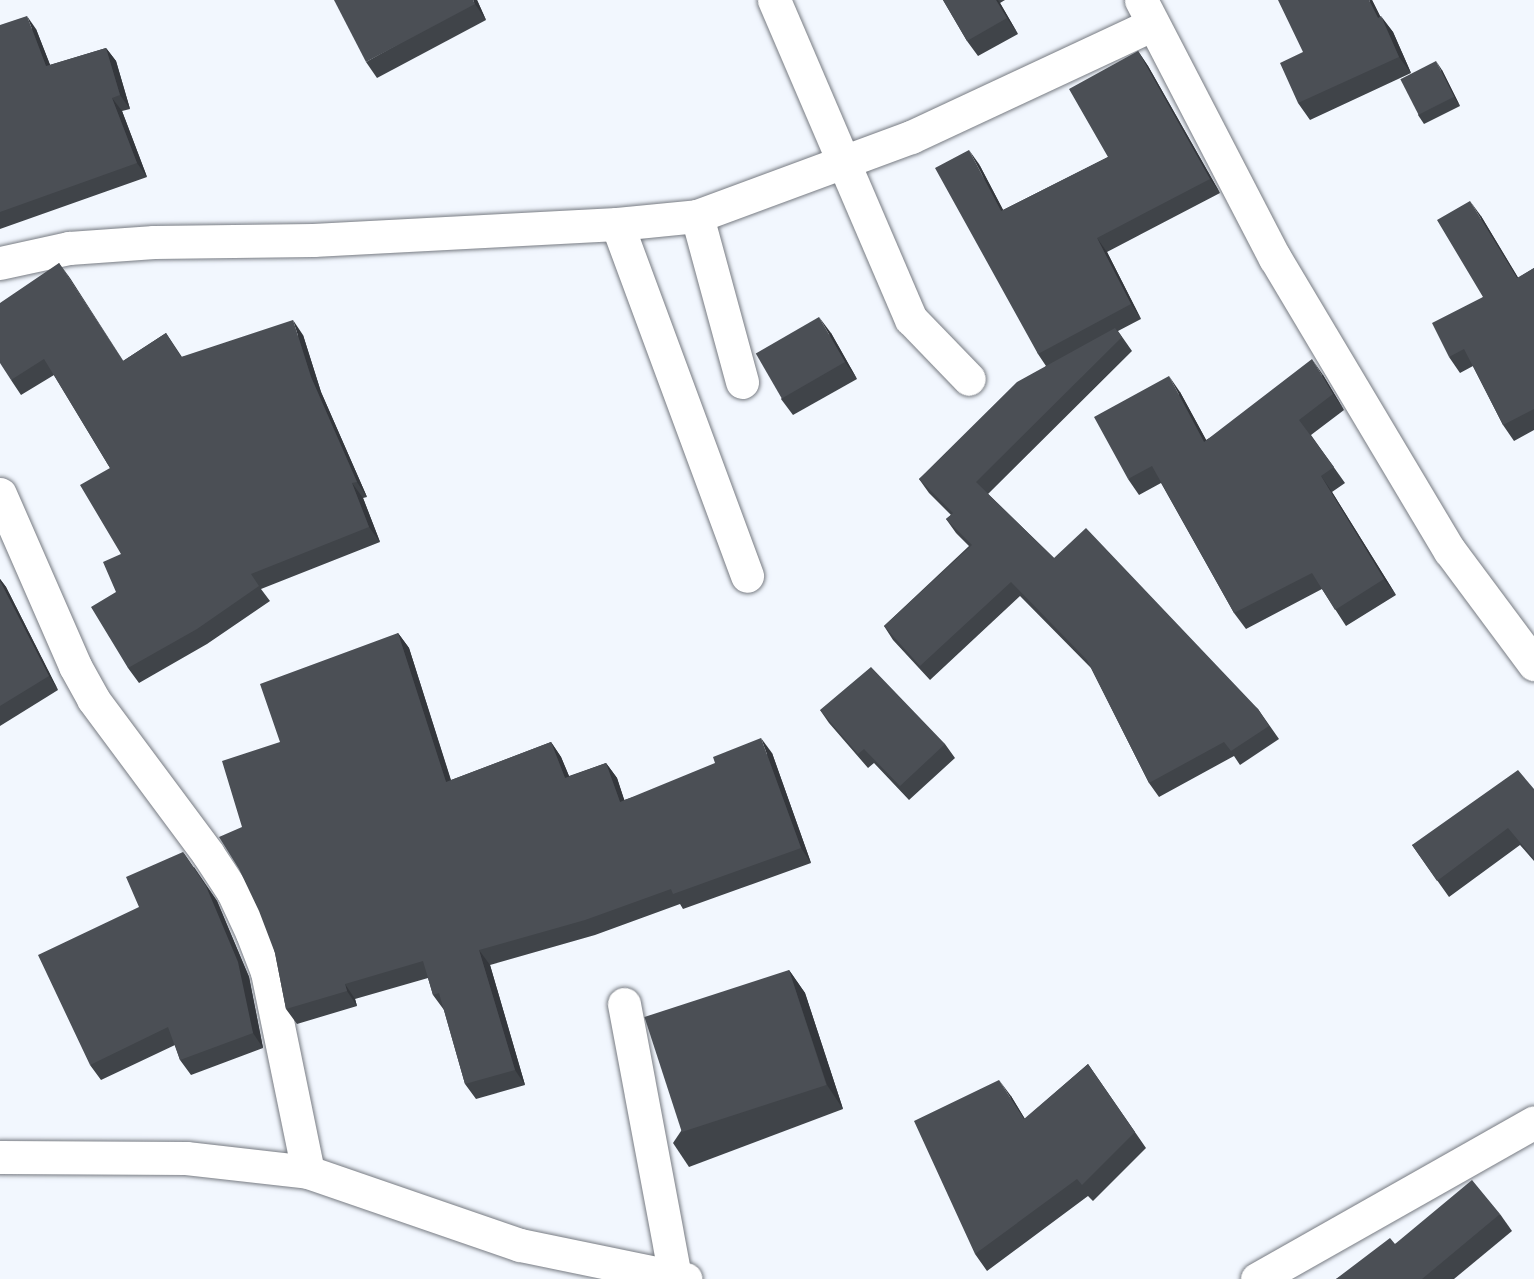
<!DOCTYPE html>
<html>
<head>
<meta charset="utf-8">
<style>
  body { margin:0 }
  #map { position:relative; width:1534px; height:1279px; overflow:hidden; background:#f2f7fe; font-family:Helvetica,sans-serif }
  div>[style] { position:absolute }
  .roads { filter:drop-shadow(0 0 2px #777b82) drop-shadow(0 0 2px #777b82) }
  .minor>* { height:33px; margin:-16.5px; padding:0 16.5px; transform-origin:16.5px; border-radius:16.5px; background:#fff }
  .wall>* { inset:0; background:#404449 }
  .shaded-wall>* { inset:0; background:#34373c }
  .building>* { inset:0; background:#4b4f55; transform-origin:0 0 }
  span { translate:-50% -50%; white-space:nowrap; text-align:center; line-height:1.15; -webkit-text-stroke:6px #fff; paint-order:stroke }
</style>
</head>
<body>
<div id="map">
  <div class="roads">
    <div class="minor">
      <i style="left:774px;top:0;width:347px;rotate:66.8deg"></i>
      <i style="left:911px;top:319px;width:83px;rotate:46deg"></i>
      <i style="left:1141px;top:0;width:291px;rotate:62.6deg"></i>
      <i style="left:1275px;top:258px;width:341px;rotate:59.2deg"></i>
      <i style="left:1450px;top:551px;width:141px;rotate:53.4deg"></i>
      <i style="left:697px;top:216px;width:172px;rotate:74.8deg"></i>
      <i style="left:617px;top:224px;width:375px;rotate:69.7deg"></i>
      <i style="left:0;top:263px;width:71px;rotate:-12.3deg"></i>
      <i style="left:69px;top:248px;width:85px;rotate:-4deg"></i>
      <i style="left:154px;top:242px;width:159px;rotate:-0.7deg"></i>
      <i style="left:313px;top:240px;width:304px;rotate:-3deg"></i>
      <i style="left:617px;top:224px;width:80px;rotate:-5.7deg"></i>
      <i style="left:697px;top:216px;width:228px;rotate:-20.3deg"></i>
      <i style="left:911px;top:137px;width:265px;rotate:-25deg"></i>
      <i style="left:0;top:494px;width:188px;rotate:66.4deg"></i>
      <i style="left:75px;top:666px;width:38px;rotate:61deg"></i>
      <i style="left:93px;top:699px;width:193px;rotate:53.4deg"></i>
      <i style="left:208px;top:854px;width:45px;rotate:56.7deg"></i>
      <i style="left:233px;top:892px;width:45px;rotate:65.1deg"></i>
      <i style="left:252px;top:933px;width:42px;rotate:69deg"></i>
      <i style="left:267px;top:972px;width:204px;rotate:78.4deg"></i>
      <i style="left:624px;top:1004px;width:278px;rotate:79.4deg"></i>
      <i style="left:0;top:1157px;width:186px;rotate:0.3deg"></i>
      <i style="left:186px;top:1158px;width:123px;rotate:6.5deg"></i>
      <i style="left:308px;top:1172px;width:224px;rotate:19deg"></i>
      <i style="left:520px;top:1245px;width:169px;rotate:11.6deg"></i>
      <i style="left:1257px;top:1279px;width:318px;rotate:-29.5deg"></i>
    </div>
  </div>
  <div class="wall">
    <i style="clip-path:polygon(477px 0,486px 20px,377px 78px,366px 62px)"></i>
    <i style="clip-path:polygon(943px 0,1005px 0,1000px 3px,1018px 34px,978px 56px,967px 41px)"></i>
    <i style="clip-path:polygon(1372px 0,1380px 16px,1393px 32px,1411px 73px,1310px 120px,1298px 103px,1303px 52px)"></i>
    <i style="clip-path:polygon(0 25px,36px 29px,50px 65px,106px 48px,116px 61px,130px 109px,122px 111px,147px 177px,0 229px)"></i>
    <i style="clip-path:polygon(1138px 51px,1148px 66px,1220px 193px,1107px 252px,1141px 319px,1118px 331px,1132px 351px,988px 494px,1054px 558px,1258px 709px,1279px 739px,1240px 765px,1234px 756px,1159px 797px,1149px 783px,1091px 668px,1020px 596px,930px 680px,893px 640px,884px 626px,969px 546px,956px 533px,946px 519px,951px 515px,929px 493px,919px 479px,1046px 366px,1038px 354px,979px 164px,1003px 210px,1108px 157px)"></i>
    <i style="clip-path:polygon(1442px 70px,1460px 106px,1424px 124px,1418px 115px)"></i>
    <i style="clip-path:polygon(1481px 216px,1518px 278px,1534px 268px,1534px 430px,1514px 441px,1503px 425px,1473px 366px,1460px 373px,1449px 357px,1483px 297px)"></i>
    <i style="clip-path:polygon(59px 263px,123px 361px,166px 333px,182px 357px,303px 335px,321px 392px,367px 497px,363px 498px,380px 542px,261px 589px,270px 601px,207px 644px,139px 683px,128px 668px,116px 592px,121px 554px,110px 468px,54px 375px,21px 395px,11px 380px)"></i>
    <i style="clip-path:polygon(831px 333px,857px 379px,793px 415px,781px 399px)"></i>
    <i style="clip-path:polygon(1323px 375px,1344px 410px,1311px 435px,1345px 483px,1332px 492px,1396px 595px,1346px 626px,1322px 589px,1246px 629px,1234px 613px,1161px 483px,1139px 495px,1128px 479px,1180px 392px,1206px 440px)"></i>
    <i style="clip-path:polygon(0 579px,6px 587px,58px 690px,0 726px)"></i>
    <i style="clip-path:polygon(398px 633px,409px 648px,451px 780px,551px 742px,561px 757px,569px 776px,606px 763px,617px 778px,624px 800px,772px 753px,811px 863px,683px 909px,680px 904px,595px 935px,490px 965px,525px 1085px,476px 1099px,465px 1084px,444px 1010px,433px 995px,428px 978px,355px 999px,357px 1006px,297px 1024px,286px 1009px,275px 953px,242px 827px)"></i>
    <i style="clip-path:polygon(820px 710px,945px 744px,955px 758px,909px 800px,874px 763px,868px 768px,829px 723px)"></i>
    <i style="clip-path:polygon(1534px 789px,1534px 861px,1520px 845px,1449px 897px,1412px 845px)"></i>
    <i style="clip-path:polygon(194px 867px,217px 901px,249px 977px,263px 1048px,191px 1075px,180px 1060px,175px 1045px,101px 1080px,90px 1065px)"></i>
    <i style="clip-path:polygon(789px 970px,805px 993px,843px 1109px,689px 1167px,673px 1143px)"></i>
    <i style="clip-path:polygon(1088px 1064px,1146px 1148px,1093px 1201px,1088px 1196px,987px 1271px,975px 1254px,1011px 1096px,1025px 1119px)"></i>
    <i style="clip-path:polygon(1500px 1214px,1512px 1231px,1454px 1279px,1336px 1279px,1395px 1244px)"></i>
  </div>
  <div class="shaded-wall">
    <i style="clip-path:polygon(473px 0,477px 0,486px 20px,475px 4px)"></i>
    <i style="clip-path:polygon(996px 0,998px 0,1000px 3px,1018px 34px,1007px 18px)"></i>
    <i style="clip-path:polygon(1369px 0,1372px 0,1389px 34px,1378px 18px)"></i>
    <i style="clip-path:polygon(27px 16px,36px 29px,56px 80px,46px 66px)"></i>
    <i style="clip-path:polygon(1381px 16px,1393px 32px,1411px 73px,1399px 57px)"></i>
    <i style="clip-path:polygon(106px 48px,116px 61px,130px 109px,120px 95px)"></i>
    <i style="clip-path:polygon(1138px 51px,1148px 66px,1220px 193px,1210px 179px)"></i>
    <i style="clip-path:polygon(1436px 61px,1442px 70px,1460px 106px,1454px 97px)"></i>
    <i style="clip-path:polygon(112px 98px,122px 111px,147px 177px,137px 163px)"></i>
    <i style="clip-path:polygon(969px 150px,979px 164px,1011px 225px,1001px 211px)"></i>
    <i style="clip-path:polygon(1470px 201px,1481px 216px,1528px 294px,1517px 278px)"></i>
    <i style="clip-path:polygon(1097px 238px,1107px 252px,1141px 319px,1131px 304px)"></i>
    <i style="clip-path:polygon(59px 263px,70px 278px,133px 376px,123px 361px)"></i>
    <i style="clip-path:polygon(819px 317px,831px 333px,857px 379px,845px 362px)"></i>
    <i style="clip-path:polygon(293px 320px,303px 335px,321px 392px,367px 497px,357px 482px,311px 377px)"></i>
    <i style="clip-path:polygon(1312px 359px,1323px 375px,1344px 410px,1333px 394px)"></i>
    <i style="clip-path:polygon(1169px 376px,1180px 392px,1216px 458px,1204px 442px)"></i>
    <i style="clip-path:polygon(1321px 476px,1332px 492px,1396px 595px,1384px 579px)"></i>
    <i style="clip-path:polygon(352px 483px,363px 498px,380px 542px,369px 527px)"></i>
    <i style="clip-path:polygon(0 579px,6px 587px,58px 690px,49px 676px,0 581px)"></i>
    <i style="clip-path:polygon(398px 633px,409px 648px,456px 797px,446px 782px)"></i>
    <i style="clip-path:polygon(761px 738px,772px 753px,811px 863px,801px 848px)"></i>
    <i style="clip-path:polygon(551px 742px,561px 757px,576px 793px,565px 778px)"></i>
    <i style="clip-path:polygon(606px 763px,617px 778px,630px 817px,620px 802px)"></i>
    <i style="clip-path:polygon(183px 852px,217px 901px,249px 977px,263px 1048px,253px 1033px)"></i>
    <i style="clip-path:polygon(479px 950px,490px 965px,525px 1085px,515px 1070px)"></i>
    <i style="clip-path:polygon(789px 970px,805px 993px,843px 1109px,827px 1085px)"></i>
    <i style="clip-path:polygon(345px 984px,355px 999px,357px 1006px,347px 991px)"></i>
    <i style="clip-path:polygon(999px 1080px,1011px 1096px,1035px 1136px,1024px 1119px)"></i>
  </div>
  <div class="building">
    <i style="clip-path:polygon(334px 0,473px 0,475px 4px,366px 62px)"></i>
    <i style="clip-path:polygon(943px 0,996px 0,1007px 18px,967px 41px)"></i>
    <i style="clip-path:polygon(1278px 0,1369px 0,1378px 18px,1381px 16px,1399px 57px,1298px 103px,1280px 63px,1303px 52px)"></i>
    <i style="clip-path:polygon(27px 16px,46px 66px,106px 48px,120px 95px,112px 98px,137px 163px,0 212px,0 25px)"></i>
    <i style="clip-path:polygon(1138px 51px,1210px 179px,1097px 238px,1131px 304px,1038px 354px,935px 168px,969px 150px,1001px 211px,1108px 157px,1069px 89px)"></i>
    <i style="left:1436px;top:61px;width:40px;height:40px;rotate:63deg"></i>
    <i style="clip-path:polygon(1470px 201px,1517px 278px,1534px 268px,1534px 409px,1503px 425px,1464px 349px,1449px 357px,1432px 323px,1483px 297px,1437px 220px)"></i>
    <i style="clip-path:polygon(59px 263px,123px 361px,166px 333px,181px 357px,293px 320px,311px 377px,357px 482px,352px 483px,369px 527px,251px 574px,259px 586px,197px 629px,128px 668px,91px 607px,116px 592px,103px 562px,121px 554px,80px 485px,110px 468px,44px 359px,11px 380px,0 363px,0 303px)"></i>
    <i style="left:819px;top:317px;width:52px;height:73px;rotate:60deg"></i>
    <i style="clip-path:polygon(1115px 328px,1122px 337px,976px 482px,1054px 558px,1086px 528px,1258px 709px,1269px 726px,1231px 751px,1224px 742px,1149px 783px,1087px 660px,1011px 582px,920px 666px,884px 626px,972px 545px,946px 519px,953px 513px,919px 479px,1017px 382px)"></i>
    <i style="clip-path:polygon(1312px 359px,1333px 394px,1299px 420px,1334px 467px,1321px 476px,1384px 579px,1335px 610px,1312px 573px,1234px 613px,1152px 466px,1128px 479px,1094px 417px,1169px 376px,1204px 442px)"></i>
    <i style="clip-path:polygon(0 581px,49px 676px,0 706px)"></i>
    <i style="clip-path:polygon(398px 633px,446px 782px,551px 742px,565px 778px,606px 763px,620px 802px,715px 763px,713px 757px,761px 738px,801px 848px,673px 894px,671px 889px,585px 920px,479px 950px,515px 1070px,465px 1084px,439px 993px,433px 995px,423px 961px,345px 984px,347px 991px,286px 1009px,275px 953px,259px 911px,239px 869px,219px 837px,242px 827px,222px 761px,280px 742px,260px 684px)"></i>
    <i style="clip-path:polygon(871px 667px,945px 744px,900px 786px,864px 749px,858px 754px,820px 710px)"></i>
    <i style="clip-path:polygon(1518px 770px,1534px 789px,1534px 859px,1508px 828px,1437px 881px,1412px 845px)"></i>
    <i style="clip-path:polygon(183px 852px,206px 886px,238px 962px,253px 1033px,180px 1060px,168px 1027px,90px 1065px,38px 955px,139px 907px,126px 877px)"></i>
    <i style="left:789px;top:970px;width:121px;height:152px;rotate:72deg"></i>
    <i style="clip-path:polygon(1088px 1064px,1135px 1132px,1082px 1185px,1077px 1179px,975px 1254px,914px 1121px,999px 1080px,1024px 1119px)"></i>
    <i style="clip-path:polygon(1472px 1180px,1500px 1214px,1422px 1279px,1336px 1279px,1390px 1238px,1395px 1244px)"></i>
  </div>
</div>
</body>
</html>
